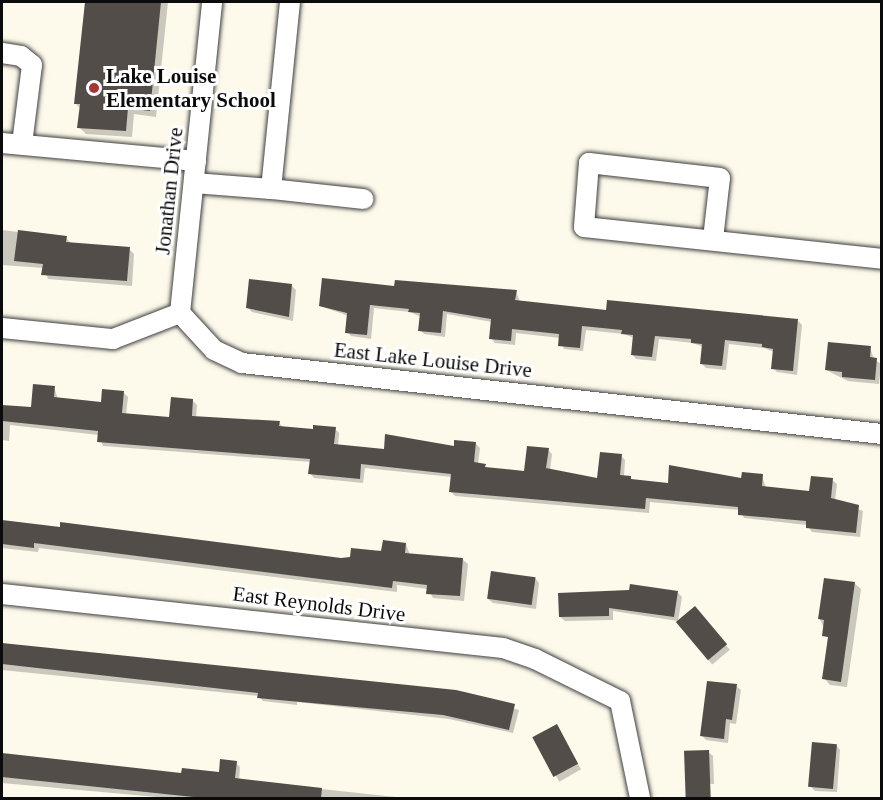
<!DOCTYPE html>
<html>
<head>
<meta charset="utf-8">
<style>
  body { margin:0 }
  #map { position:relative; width:883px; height:800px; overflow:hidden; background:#fdfaeb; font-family:"Times New Roman",serif }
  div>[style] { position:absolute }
  .shadow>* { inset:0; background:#0003; transform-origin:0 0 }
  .building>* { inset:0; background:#524d49; transform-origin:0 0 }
  .roads { filter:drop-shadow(0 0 2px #3e3e3e) drop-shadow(0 0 2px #3e3e3e) }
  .minor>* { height:20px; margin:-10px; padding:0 10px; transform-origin:10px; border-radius:10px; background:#fff }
  .dots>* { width:16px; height:16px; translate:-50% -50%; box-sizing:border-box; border:3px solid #fff; border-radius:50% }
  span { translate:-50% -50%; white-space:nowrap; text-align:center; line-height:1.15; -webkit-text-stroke:6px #fff; paint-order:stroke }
  .poi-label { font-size:21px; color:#0b0b0b; font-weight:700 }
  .left { translate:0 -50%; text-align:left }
  .street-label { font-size:21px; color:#0b0b0b }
  .frame { position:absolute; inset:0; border:3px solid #0b0b0b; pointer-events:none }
</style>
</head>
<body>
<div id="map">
  <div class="shadow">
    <i style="clip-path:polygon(86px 2px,168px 2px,156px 117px,134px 114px,132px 137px,86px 134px,79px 127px,81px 109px,76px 104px)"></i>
    <i style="clip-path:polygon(2px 230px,66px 238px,72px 244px,129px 249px,134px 254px,132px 286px,48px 279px,44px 268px,2px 265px)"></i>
    <i style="clip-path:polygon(291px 285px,296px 290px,293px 321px,252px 312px,247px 307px)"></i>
    <i style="clip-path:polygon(395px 287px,516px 291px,520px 302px,608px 312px,798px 321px,802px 325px,797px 375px,777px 372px,773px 368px,774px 352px,764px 348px,729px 344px,726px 370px,706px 368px,702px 364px,703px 347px,693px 343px,659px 339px,656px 361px,636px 359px,632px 354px,634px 338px,624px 334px,586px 330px,583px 351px,564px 349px,560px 338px,516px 333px,515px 345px,495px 343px,491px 338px,492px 322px,447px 314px,445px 337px,424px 334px,420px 330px,421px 317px,410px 312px,374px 308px,371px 339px,351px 336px,347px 332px,349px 316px,320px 306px)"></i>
    <i style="clip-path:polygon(870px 348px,874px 359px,881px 364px,879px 384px,848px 381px,826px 370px)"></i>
    <i style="clip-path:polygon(54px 387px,58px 399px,102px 403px,124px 393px,128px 397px,126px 415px,170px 419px,193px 401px,197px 405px,196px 418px,279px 423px,284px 428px,314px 431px,335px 429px,339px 433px,338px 446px,385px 451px,476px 444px,480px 448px,478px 464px,489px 469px,525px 473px,548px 450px,552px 454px,550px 471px,598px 480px,621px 456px,625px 460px,624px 476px,635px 481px,669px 485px,762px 476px,766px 488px,811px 493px,832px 480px,837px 484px,835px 501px,863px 511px,860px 537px,812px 532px,807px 525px,744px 518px,740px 510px,650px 502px,649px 513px,455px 496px,450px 491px,452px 477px,365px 468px,363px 483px,314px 478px,310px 473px,311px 462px,103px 446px,99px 435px,10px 425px,9px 441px,2px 440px,2px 406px,32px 409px)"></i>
    <i style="clip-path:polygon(2px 522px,340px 560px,406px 544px,410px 555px,462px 559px,468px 564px,464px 601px,433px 598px,428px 589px,397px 585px,397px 592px,39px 548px,38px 552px,2px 548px)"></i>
    <i style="clip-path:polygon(535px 578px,539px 583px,536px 609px,493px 603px,488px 599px)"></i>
    <i style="clip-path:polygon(854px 583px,861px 589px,847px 687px,830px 685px,824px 678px,829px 640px,820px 619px)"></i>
    <i style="clip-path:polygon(677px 592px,682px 597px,678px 621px,613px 611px,613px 620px,565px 621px,560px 617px)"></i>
    <i style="left:699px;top:613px;width:48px;height:23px;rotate:50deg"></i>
    <i style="clip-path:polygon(2px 644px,455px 692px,519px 710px,513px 733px,449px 719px,297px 702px,297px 705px,263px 701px,259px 696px,2px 670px)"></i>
    <i style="clip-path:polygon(736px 686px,741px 690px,736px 724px,730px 723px,728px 743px,706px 740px,702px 736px)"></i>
    <i style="left:556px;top:726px;width:50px;height:25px;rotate:60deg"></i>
    <i style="clip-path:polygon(836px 745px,840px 750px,837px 792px,815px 791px,811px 787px)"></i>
    <i style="clip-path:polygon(708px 752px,713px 756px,714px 784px,691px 783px)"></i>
    <i style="clip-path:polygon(2px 754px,182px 775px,220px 774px,236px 763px,240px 767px,239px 780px,405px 798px,168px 798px,2px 783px)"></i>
  </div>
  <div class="building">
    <i style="clip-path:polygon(85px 2px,161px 2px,150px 111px,128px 108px,126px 131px,77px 128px,80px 104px,74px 104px)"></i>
    <i style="clip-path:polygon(18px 230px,67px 236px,66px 242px,130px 247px,127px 281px,41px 275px,43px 264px,14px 261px)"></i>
    <i style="clip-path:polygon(322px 278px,394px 286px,395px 280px,517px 290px,515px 300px,606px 310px,607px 300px,798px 319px,793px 371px,771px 369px,773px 349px,762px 347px,762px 344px,725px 340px,722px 366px,700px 364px,702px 344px,691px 343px,691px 339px,655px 336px,652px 357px,631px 355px,633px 335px,621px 334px,622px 330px,582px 326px,580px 348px,558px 346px,559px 334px,512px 329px,511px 341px,489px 339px,491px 319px,443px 311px,441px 333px,418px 331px,420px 313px,408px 312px,409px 309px,370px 305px,367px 335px,345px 333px,347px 313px,319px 306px)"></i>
    <i style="clip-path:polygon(249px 279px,292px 284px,289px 317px,246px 308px)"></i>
    <i style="clip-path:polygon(828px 342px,871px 346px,870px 357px,877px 358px,875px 380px,842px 377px,842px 372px,825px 370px)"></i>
    <i style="clip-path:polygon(33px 384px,55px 386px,54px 397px,101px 402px,102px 389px,124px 391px,122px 413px,169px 417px,171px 397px,193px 399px,192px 416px,280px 421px,279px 426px,313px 429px,313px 425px,336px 427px,334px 444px,384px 449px,385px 434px,454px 446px,454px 440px,476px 442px,474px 462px,486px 464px,485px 467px,524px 471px,527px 446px,549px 448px,546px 468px,597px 478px,600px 452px,622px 454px,620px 475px,631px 476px,631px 479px,668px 483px,669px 465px,741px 478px,742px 472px,763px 474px,762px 486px,809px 491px,811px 476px,833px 478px,831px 498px,859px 505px,856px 533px,806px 528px,806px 521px,738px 515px,738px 507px,646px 498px,645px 509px,449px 492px,451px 474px,361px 464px,360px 479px,308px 474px,310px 459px,97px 442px,98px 431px,2px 421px,2px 405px,31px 407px)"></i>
    <i style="clip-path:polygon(2px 520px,60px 527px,60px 522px,341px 558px,350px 557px,351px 548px,381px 551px,383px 540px,406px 543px,405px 553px,463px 558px,460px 596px,426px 594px,427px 585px,393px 581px,392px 588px,34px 543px,34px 548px,2px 544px)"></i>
    <i style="left:491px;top:571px;width:45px;height:28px;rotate:8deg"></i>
    <i style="clip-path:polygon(824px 578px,855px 582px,841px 682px,822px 679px,828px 637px,822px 636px,824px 620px,818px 619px)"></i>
    <i style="clip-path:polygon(630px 584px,678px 591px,674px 617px,609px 608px,609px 616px,559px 617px,558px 593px,629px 590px)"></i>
    <i style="left:695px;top:606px;width:50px;height:25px;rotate:50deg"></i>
    <i style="clip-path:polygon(2px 643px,456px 690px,515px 704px,509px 730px,443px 715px,257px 698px,258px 693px,2px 664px)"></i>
    <i style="clip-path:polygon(707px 681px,737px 684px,732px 720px,726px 719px,724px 739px,700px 736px)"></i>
    <i style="left:557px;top:724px;width:45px;height:28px;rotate:62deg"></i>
    <i style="left:812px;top:742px;width:25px;height:45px;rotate:5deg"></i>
    <i style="left:709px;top:750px;width:48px;height:25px;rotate:88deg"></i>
    <i style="clip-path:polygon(2px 753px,181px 773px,182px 768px,219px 772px,220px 759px,237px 761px,235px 778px,322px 788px,321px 798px,203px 798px,2px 777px)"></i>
  </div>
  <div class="roads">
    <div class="minor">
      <i style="left:2px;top:53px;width:19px;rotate:9deg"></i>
      <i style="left:21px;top:56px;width:14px;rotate:39deg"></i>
      <i style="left:32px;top:65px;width:80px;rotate:97.2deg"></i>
      <i style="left:2px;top:143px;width:195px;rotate:5.3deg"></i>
      <i style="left:194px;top:183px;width:77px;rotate:4.5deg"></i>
      <i style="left:271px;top:189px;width:188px;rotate:-84.2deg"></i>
      <i style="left:271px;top:189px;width:93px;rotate:6.2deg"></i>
      <i style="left:713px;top:239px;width:61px;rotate:-83.5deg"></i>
      <i style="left:720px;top:178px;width:132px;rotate:-173.5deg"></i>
      <i style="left:589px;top:163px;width:64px;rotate:94.5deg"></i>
      <i style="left:584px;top:227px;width:300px;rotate:6.1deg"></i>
      <i style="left:180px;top:313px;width:50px;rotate:47.4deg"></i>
      <i style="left:214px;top:350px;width:31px;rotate:25deg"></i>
      <i style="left:242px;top:363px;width:644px;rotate:6.33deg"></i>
      <i style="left:180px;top:313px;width:313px;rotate:-84.1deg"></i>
      <i style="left:2px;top:328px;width:112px;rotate:5.7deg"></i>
      <i style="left:113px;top:339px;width:72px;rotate:-21.2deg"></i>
      <i style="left:2px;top:594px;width:504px;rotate:6.15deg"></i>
      <i style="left:503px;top:648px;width:34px;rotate:19deg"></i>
      <i style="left:535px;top:659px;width:95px;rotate:26.3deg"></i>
      <i style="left:620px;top:701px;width:99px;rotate:78.3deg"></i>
    </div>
  </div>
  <div class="dots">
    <i style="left:94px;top:88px;background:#a93534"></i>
  </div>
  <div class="poi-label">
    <span class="left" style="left:106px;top:88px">Lake Louise<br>Elementary School</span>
  </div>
  <div class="street-label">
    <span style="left:169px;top:191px;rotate:-84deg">Jonathan Drive</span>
    <span style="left:433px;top:360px;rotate:6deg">East Lake Louise Drive</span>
    <span style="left:319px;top:604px;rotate:7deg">East Reynolds Drive</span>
  </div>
  <div class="frame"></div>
</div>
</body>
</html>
